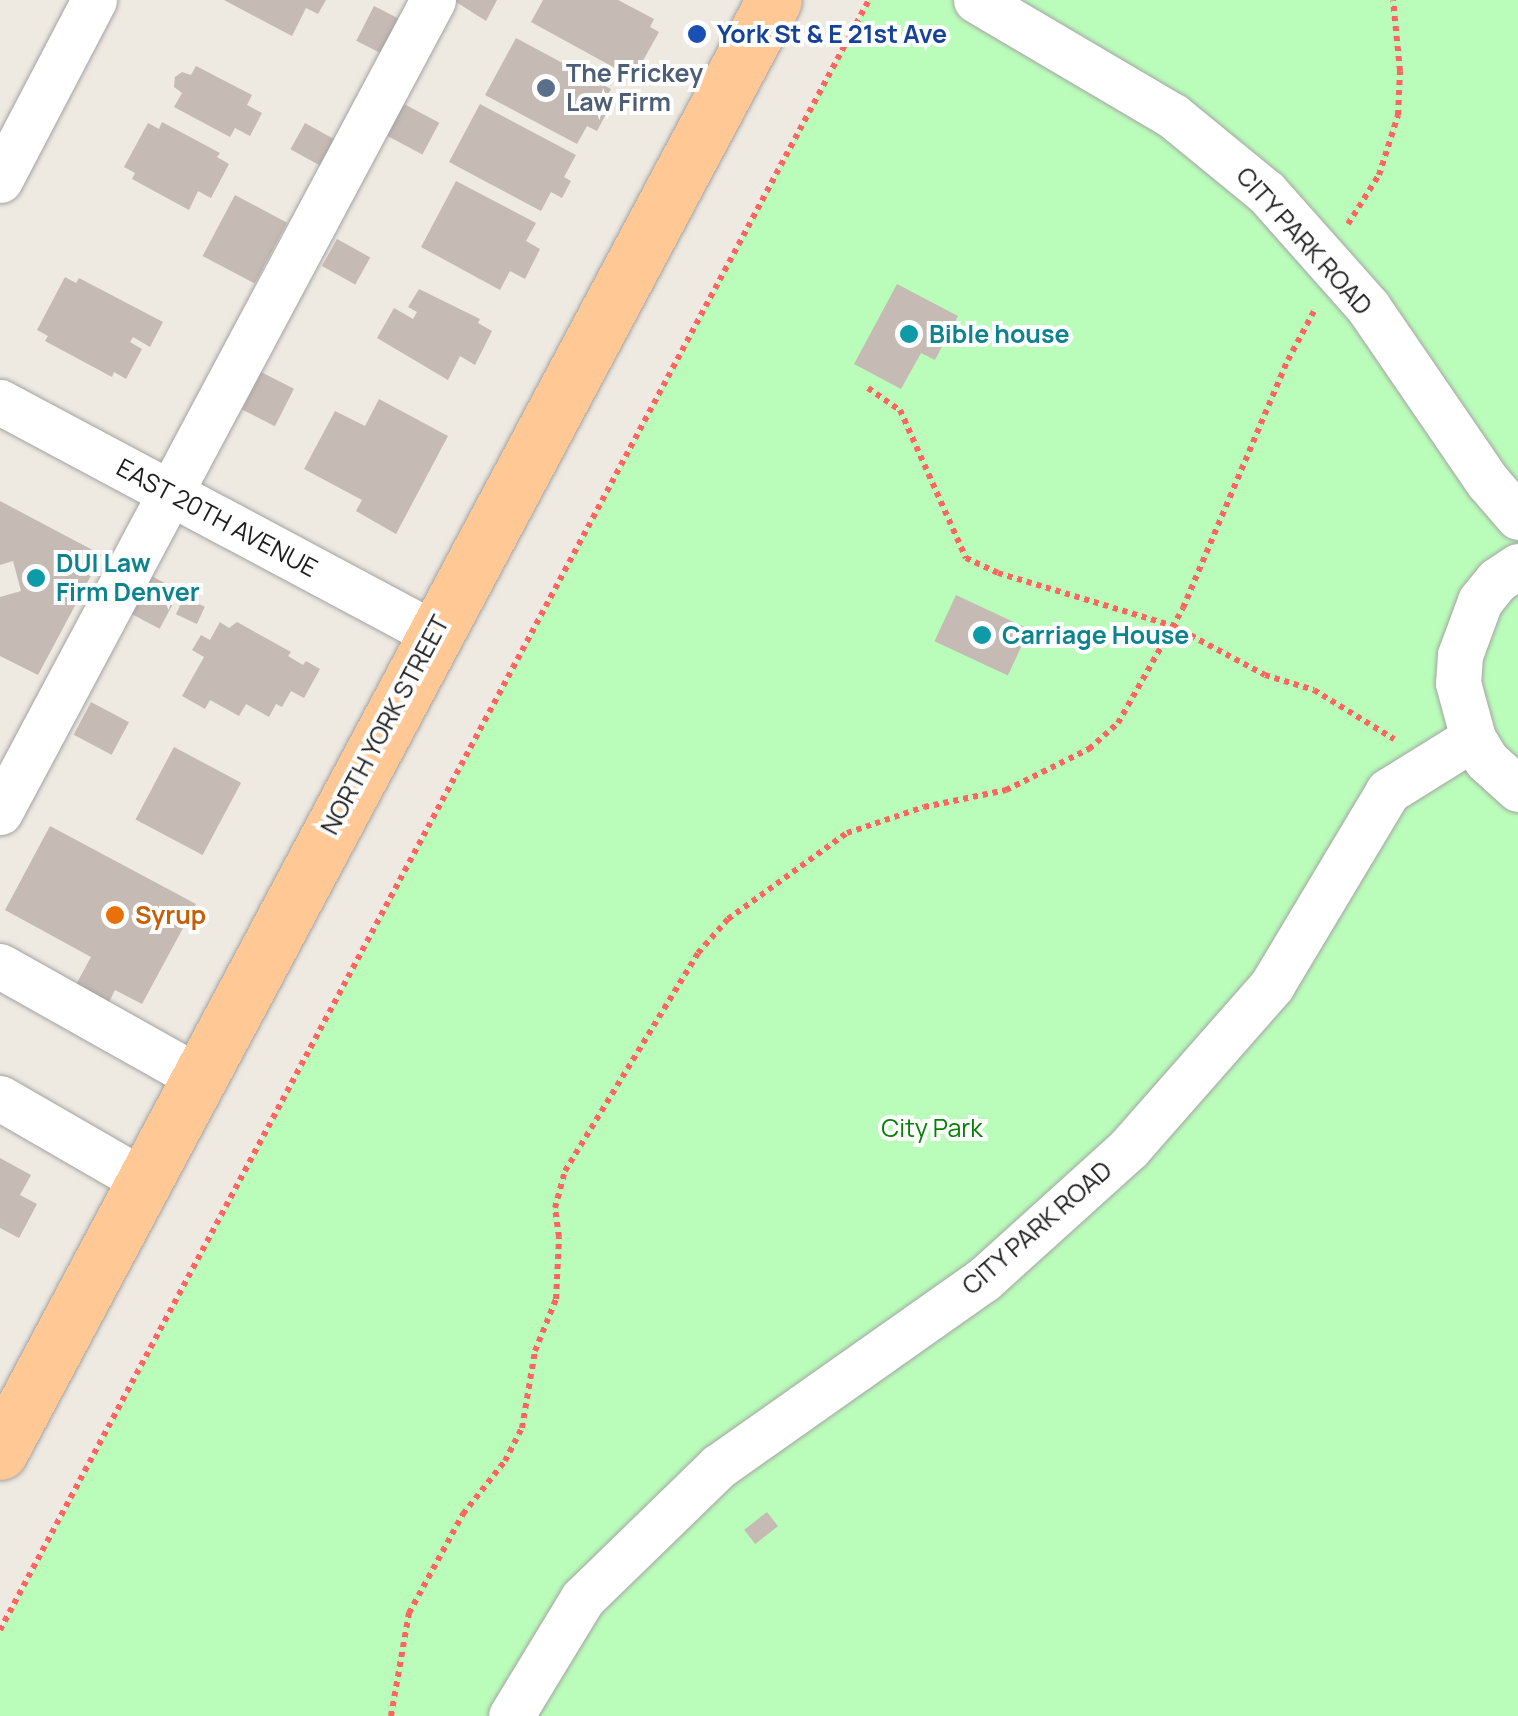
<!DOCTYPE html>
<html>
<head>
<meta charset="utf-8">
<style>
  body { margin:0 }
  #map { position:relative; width:1518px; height:1716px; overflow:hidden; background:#eee9e1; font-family:Manrope,sans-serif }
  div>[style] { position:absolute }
  .park>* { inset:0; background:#bafdba }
  .building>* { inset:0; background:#c6bab4; transform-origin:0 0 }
  .path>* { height:6px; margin-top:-3px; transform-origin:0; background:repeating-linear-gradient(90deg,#ff6461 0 5px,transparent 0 10px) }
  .roads { filter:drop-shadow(0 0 2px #a3a3a3) drop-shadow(0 0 2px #a3a3a3) }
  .minor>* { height:45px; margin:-22.5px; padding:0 22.5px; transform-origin:22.5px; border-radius:22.5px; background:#fff }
  .major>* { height:55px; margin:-27.5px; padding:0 27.5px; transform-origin:27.5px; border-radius:27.5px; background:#ffc895 }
  .dots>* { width:28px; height:28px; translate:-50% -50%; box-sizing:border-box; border:5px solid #fff; border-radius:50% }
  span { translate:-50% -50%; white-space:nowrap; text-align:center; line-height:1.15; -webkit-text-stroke:8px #fff; paint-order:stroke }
  .transit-label { font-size:25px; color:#164399; font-weight:700 }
  .left { translate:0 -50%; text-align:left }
  .service-label { font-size:25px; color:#4e5e75; font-weight:700 }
  .street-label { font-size:25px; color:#1c1c1c }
  .culture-label { font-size:25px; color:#0d838f; font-weight:700 }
  .food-label { font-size:25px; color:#c56008; font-weight:700 }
  .park-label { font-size:25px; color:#058004 }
</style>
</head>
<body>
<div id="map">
  <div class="park">
    <i style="clip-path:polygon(869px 0,1518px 0,1518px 1716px,0 1716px,0 1633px)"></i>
  </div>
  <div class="building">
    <i style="clip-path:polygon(224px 0,326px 0,318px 14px,306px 8px,292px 36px)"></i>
    <i style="clip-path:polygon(453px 0,497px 0,486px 21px)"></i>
    <i style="clip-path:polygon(543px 0,618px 0,654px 19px,650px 27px,659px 32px,635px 75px,626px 69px,624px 73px,531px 22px)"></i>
    <i style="left:374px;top:6px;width:39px;height:39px;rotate:27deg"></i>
    <i style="clip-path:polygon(516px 38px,611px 89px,600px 110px,606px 114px,597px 131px,587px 126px,577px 144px,485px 95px)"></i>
    <i style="clip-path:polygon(196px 66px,252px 95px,247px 105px,262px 113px,250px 136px,235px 128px,230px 137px,174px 107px,182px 93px,174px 87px,175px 77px,182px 72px,191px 75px)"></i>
    <i style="left:404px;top:104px;width:40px;height:36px;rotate:28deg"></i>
    <i style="clip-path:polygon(480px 104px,576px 155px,564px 177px,571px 181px,562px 198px,551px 192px,541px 211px,449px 162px)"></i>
    <i style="clip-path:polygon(162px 122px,220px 153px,217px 157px,229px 164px,211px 198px,198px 191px,189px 210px,132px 179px,135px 173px,124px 167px,148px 123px,159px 129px)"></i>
    <i style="left:305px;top:123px;width:41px;height:30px;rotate:29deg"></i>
    <i style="clip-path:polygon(456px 181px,536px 223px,526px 241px,540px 249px,525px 279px,510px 271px,500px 290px,421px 247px)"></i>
    <i style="left:235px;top:195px;width:59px;height:69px;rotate:28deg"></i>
    <i style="left:337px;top:239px;width:38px;height:31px;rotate:29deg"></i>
    <i style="clip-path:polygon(65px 277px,76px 283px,79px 278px,163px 322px,150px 347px,133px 337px,130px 342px,142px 349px,126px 379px,114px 372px,112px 377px,45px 341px,48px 336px,37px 330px)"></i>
    <i style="clip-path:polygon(897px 284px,958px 316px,935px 360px,921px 353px,901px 389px,854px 364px)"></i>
    <i style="clip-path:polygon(419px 289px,480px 319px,478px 323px,492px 331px,475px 365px,460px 356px,448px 380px,377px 338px,394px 308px,413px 319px,417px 312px,408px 307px)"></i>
    <i style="left:261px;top:372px;width:37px;height:42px;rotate:27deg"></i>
    <i style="clip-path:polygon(379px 399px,448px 436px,396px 534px,356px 511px,362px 500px,304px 469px,335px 411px,365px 426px)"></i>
    <i style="clip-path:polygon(0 501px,102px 555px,38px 675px,0 656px,0 597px,21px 591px,13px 561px,0 565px)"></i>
    <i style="left:148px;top:574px;width:36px;height:43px;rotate:28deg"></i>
    <i style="left:956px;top:595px;width:81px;height:51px;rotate:25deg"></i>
    <i style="left:184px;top:597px;width:23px;height:19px;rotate:25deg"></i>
    <i style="clip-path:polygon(220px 622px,229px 628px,237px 622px,291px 652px,288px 656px,303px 665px,306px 661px,320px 669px,304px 698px,291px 691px,282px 707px,276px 704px,269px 717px,246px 704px,239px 716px,210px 700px,205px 709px,182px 696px,204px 657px,192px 650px,201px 635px,210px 640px)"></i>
    <i style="left:91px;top:702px;width:43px;height:37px;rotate:28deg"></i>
    <i style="left:174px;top:747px;width:76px;height:82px;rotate:28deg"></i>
    <i style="clip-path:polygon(50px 826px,196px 904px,142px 1004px,115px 990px,106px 1008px,73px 990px,91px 957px,5px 910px)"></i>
    <i style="clip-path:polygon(0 1158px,31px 1175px,20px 1195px,37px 1204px,19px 1238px,0 1228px)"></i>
    <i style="left:767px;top:1512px;width:18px;height:29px;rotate:52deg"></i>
  </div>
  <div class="path">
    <i style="left:1348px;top:224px;width:58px;rotate:-57.7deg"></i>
    <i style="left:1379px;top:175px;width:63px;rotate:-72.4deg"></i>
    <i style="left:1398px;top:115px;width:44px;rotate:-87.4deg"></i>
    <i style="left:1400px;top:71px;width:71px;rotate:-95.6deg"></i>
    <i style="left:868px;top:388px;width:39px;rotate:35deg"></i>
    <i style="left:900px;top:410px;width:162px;rotate:66deg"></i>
    <i style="left:966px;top:558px;width:35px;rotate:25deg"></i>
    <i style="left:998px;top:573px;width:183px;rotate:16.8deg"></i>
    <i style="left:1173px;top:626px;width:104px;rotate:28deg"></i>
    <i style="left:1265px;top:675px;width:51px;rotate:17deg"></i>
    <i style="left:1314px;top:690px;width:94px;rotate:31.5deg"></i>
    <i style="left:0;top:1630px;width:1847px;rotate:-61.94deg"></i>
    <i style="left:391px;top:1716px;width:105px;rotate:-80.1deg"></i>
    <i style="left:409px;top:1613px;width:113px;rotate:-61.4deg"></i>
    <i style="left:463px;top:1514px;width:68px;rotate:-51.6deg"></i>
    <i style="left:505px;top:1461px;width:37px;rotate:-63deg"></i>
    <i style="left:522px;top:1428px;width:78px;rotate:-80.4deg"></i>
    <i style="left:535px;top:1351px;width:56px;rotate:-68deg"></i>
    <i style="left:556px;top:1299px;width:62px;rotate:-87.2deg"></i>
    <i style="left:559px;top:1237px;width:29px;rotate:-98deg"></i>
    <i style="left:555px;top:1208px;width:38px;rotate:-75deg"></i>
    <i style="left:565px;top:1171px;width:255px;rotate:-58.6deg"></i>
    <i style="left:698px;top:953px;width:45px;rotate:-48.6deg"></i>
    <i style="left:728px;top:919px;width:147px;rotate:-35.9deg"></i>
    <i style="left:847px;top:833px;width:81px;rotate:-18.7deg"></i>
    <i style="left:924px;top:807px;width:84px;rotate:-11.7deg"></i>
    <i style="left:1006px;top:790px;width:93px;rotate:-26.3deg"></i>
    <i style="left:1089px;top:749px;width:39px;rotate:-42deg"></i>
    <i style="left:1118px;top:723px;width:132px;rotate:-60.5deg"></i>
    <i style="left:1183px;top:608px;width:269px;rotate:-67.1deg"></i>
    <i style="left:1288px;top:360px;width:55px;rotate:-62deg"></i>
  </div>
  <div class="roads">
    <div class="minor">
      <i style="left:976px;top:0;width:229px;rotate:30.5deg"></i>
      <i style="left:1173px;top:116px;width:120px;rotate:39.3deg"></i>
      <i style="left:1266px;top:192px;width:154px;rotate:48.4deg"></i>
      <i style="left:1368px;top:307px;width:212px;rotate:55.6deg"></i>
      <i style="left:1488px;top:482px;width:46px;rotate:49.4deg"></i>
      <i style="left:0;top:180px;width:203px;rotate:-62.4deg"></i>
      <i style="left:0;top:402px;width:491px;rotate:28.1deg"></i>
      <i style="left:1518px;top:566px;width:25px;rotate:146deg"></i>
      <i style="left:1497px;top:580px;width:27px;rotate:129deg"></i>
      <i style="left:1480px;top:601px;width:58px;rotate:110.3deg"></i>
      <i style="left:1460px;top:655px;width:28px;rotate:94deg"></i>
      <i style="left:1458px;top:683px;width:57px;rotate:74.7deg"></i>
      <i style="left:1473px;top:738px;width:26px;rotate:59deg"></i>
      <i style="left:1486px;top:760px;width:43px;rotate:42.2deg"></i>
      <i style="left:0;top:812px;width:920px;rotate:-61.93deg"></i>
      <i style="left:0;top:966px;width:227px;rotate:29.3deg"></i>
      <i style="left:0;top:1098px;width:166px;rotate:30deg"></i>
      <i style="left:511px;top:1716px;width:137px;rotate:-58.7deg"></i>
      <i style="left:582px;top:1599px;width:191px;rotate:-44.2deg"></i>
      <i style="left:719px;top:1466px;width:323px;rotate:-35.2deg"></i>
      <i style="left:983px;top:1280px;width:197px;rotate:-42.1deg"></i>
      <i style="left:1129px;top:1148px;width:217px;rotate:-48.7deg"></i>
      <i style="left:1272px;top:985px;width:226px;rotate:-59.1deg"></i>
      <i style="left:1388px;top:791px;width:100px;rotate:-31.9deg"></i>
    </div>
    <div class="major">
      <i style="left:0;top:1452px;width:1645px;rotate:-61.94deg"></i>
    </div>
  </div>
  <div class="dots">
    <i style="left:697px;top:34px;background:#1a4fb4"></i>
    <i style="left:546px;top:88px;background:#5c6f8a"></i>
    <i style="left:909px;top:334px;background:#0f9aa8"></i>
    <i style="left:36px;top:578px;background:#0f9aa8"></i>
    <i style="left:982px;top:635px;background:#0f9aa8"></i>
    <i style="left:115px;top:915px;background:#e8710a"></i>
  </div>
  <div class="transit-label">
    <span class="left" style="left:717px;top:34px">York St &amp; E 21st Ave</span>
  </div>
  <div class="service-label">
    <span class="left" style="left:566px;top:88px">The Frickey<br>Law Firm</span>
  </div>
  <div class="street-label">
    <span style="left:1304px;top:241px;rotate:48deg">CITY PARK ROAD</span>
    <span style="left:217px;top:518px;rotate:28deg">EAST 20TH AVENUE</span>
    <span style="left:385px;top:725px;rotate:-62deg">NORTH YORK STREET</span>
    <span style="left:1037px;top:1228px;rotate:-41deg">CITY PARK ROAD</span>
  </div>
  <div class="culture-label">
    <span class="left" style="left:929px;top:334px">Bible house</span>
    <span class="left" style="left:56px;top:578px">DUI Law<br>Firm Denver</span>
    <span class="left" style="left:1002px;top:635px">Carriage House</span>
  </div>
  <div class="food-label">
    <span class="left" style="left:135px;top:915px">Syrup</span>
  </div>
  <div class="park-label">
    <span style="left:932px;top:1128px">City Park</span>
  </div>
</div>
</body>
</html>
